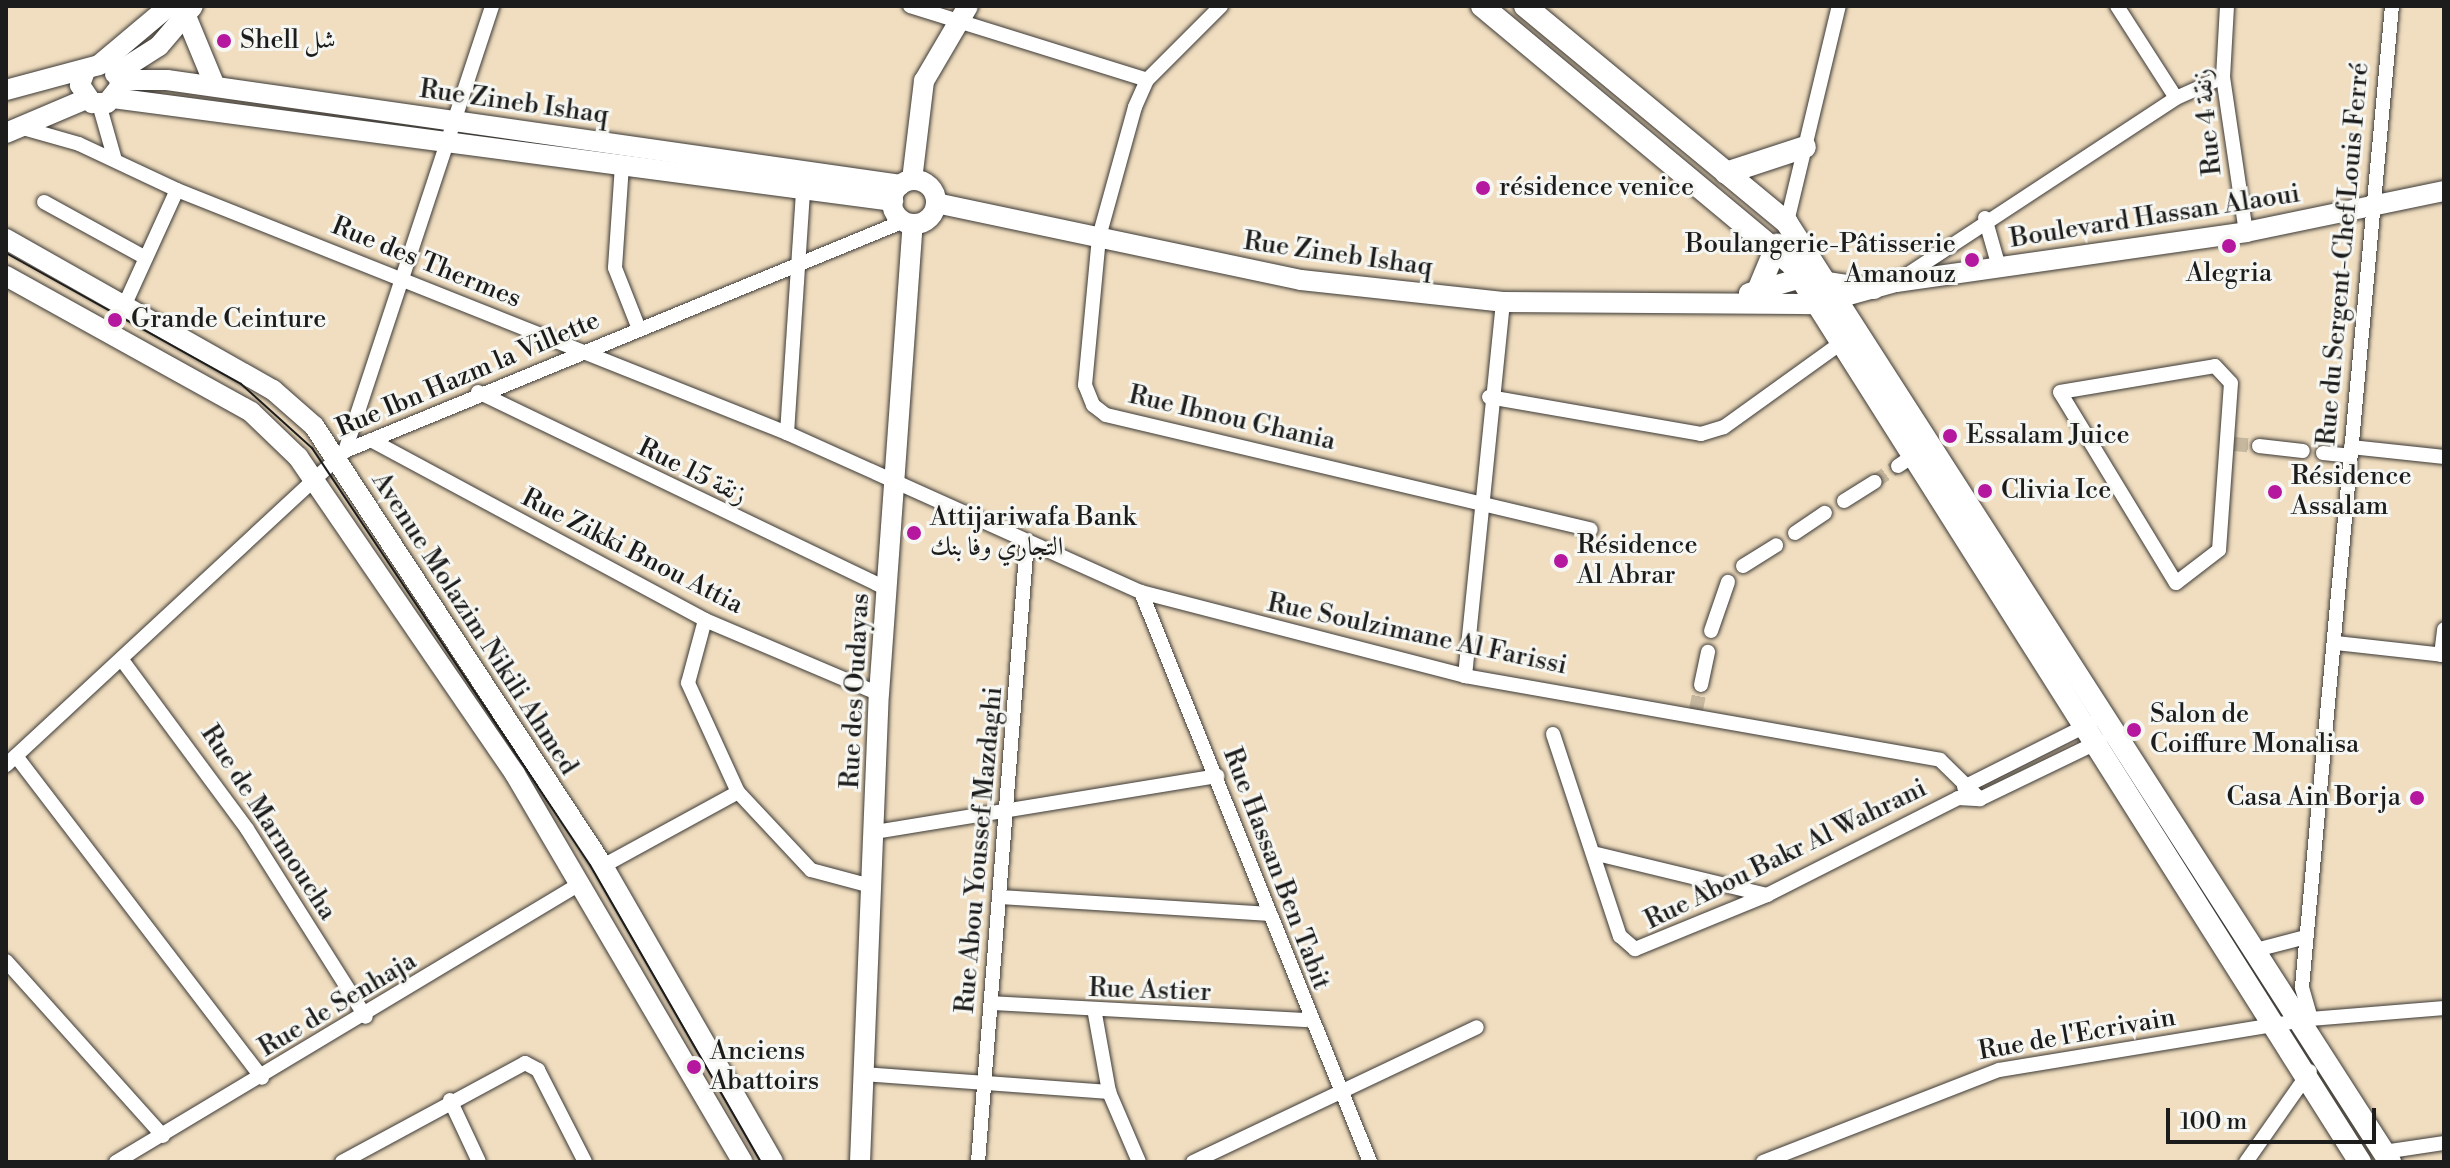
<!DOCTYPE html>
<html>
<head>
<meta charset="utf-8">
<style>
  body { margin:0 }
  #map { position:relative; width:2450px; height:1168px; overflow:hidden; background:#f1dec0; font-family:"Libre Bodoni",Amiri,serif }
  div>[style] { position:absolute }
  .street-tunnel>* { height:14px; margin-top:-7px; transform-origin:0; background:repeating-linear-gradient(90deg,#c6b79f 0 14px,transparent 0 21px) }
  .roads { filter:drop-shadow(0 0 2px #3c3935) drop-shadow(0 0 2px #3c3935) }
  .street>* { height:14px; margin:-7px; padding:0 7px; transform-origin:7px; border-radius:7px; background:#fff }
  .secondary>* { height:20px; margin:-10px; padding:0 10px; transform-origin:10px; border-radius:10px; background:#fff }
  .secondary>.ring { margin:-10px; padding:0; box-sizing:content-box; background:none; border:20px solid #fff; border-radius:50% }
  .primary>* { height:22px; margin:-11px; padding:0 11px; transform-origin:11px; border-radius:11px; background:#fff }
  .tram>* { height:2px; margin:-1px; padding:0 1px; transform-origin:1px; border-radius:1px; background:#1c1c1c }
  .dots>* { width:22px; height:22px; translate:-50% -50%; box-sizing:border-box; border:4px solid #f6f6f2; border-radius:50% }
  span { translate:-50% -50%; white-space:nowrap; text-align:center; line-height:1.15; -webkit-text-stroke:6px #f6f6f2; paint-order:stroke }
  .poi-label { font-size:26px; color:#1c1c1c }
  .left { translate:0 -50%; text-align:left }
  .right { translate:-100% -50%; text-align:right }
  .street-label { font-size:26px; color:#1c1c1c }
  .frame { position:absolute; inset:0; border:8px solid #1c1c1c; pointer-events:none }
  .scale { position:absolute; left:2166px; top:1108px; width:210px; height:36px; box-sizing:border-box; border:4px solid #1c1c1c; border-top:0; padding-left:10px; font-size:24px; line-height:28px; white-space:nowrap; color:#1c1c1c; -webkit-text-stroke:6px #f6f6f2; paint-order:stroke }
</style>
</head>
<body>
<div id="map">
  <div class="street-tunnel">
    <i style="left:2234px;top:444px;width:25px;rotate:5deg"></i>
    <i style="left:1874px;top:482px;width:29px;rotate:-34deg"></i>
    <i style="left:1696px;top:710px;width:25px;rotate:-79deg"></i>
  </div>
  <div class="roads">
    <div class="street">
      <i style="left:910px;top:6px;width:248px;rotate:17.3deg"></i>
      <i style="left:1221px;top:6px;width:105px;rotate:135deg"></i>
      <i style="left:1147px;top:80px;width:30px;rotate:114deg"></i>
      <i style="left:1135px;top:107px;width:135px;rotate:105.5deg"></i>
      <i style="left:1099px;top:237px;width:149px;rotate:95.4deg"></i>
      <i style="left:1085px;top:385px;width:22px;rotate:68deg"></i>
      <i style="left:1093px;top:405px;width:16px;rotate:38deg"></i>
      <i style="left:1106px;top:415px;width:498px;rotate:13.3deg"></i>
      <i style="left:2117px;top:6px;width:109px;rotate:57.3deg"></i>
      <i style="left:2227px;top:6px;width:71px;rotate:93.2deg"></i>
      <i style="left:2223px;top:77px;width:157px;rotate:81.6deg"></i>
      <i style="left:99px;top:104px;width:58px;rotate:74.1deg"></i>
      <i style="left:23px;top:128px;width:58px;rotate:15.9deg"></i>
      <i style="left:79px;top:144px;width:108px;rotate:25.1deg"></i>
      <i style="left:177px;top:190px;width:657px;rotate:21.72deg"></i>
      <i style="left:787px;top:433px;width:388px;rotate:24.2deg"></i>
      <i style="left:1141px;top:592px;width:335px;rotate:14.5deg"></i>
      <i style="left:1465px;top:676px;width:482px;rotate:10deg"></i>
      <i style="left:1940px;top:760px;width:56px;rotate:44.3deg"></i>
      <i style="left:622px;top:165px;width:103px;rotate:93.9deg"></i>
      <i style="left:615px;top:268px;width:66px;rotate:68.5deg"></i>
      <i style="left:44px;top:202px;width:116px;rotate:28.8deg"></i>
      <i style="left:1985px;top:218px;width:51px;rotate:74.1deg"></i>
      <i style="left:1786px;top:226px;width:226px;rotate:-76.5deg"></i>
      <i style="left:1896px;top:282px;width:335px;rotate:-33.3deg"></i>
      <i style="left:2176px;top:98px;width:51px;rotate:-24.1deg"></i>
      <i style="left:125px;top:304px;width:125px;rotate:-65.5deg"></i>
      <i style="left:2215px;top:366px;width:23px;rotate:47deg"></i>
      <i style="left:2231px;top:383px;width:167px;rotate:94.1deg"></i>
      <i style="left:2219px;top:550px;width:54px;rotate:142.5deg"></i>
      <i style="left:2176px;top:583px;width:223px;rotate:-121.3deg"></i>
      <i style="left:2060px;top:392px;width:157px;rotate:-9.5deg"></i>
      <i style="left:478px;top:392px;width:454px;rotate:25.7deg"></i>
      <i style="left:1489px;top:397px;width:215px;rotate:9.9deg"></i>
      <i style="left:1701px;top:434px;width:24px;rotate:-17deg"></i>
      <i style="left:1724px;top:427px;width:140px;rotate:-35.7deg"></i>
      <i style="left:787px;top:433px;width:244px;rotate:-86.2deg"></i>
      <i style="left:371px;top:440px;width:379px;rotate:28.3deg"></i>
      <i style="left:705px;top:620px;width:189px;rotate:23deg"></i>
      <i style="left:2259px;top:446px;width:44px;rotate:6.5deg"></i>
      <i style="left:2351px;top:447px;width:94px;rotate:6.1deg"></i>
      <i style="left:345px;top:451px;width:469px;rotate:-71.7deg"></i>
      <i style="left:2323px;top:453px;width:27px;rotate:6deg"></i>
      <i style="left:1898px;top:466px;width:14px;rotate:-34deg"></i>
      <i style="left:1844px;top:501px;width:36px;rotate:-32deg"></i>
      <i style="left:1795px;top:533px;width:36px;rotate:-34deg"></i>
      <i style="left:1743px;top:566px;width:39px;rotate:-32deg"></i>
      <i style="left:1141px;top:592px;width:614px;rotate:68.11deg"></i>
      <i style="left:705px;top:620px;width:65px;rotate:105.1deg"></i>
      <i style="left:688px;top:683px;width:120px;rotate:65.4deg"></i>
      <i style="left:738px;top:792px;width:107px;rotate:46.9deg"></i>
      <i style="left:811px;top:870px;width:62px;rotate:14.9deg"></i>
      <i style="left:1711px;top:631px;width:52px;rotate:-70.9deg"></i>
      <i style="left:2336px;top:643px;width:109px;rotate:6.3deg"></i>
      <i style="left:2441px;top:655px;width:26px;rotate:-83deg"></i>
      <i style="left:122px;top:660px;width:210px;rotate:53.5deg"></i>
      <i style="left:247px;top:829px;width:222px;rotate:57.7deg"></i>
      <i style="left:1465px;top:676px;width:376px;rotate:-84.2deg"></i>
      <i style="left:1701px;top:685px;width:34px;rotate:-78deg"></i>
      <i style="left:1553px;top:734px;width:213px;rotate:71.7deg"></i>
      <i style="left:1620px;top:936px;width:20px;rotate:41deg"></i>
      <i style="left:1635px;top:949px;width:143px;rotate:-22.2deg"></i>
      <i style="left:1767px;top:895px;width:214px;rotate:-26.9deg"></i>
      <i style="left:1958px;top:798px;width:22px;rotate:3deg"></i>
      <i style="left:1980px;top:799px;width:133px;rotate:-25.8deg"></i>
      <i style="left:16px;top:756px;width:405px;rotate:52.6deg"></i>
      <i style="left:6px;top:765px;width:462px;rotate:-42.8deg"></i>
      <i style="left:345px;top:451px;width:604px;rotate:-22.36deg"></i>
      <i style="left:1964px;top:787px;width:142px;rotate:-26.7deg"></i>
      <i style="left:875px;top:832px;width:347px;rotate:-9.3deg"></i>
      <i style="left:1597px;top:854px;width:175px;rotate:13.6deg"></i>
      <i style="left:603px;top:866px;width:154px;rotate:-28.7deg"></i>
      <i style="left:999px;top:897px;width:269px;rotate:3.6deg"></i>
      <i style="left:2256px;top:950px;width:52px;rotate:-14.6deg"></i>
      <i style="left:6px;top:961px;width:235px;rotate:48.1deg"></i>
      <i style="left:991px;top:1003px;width:316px;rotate:3.1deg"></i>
      <i style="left:1095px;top:1014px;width:79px;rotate:79.8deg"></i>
      <i style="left:1109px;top:1092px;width:76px;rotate:66.8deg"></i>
      <i style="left:2311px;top:1019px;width:133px;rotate:-4.7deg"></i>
      <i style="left:863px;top:1074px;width:247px;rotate:4.2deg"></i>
      <i style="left:450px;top:1100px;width:68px;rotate:64.9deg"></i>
      <i style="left:2384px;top:1152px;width:61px;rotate:-8.5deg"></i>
      <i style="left:116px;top:1162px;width:542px;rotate:-30.96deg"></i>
      <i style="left:342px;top:1162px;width:208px;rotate:-28.4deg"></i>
      <i style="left:525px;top:1063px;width:15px;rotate:28deg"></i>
      <i style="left:538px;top:1070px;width:103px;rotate:62.9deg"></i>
      <i style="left:978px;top:1162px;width:622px;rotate:-85.48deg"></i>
      <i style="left:1193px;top:1162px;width:314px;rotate:-25.4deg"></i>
      <i style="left:1763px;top:1162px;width:253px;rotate:-21.3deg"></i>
      <i style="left:1999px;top:1070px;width:316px;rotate:-9.3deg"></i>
      <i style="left:2311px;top:1019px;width:33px;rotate:-106deg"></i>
      <i style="left:2302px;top:987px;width:985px;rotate:-84.76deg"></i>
      <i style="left:2246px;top:1162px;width:111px;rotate:-54.9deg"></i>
    </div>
    <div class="secondary">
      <i style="left:186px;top:16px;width:76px;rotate:67.5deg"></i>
      <i style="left:85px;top:71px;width:15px;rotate:110deg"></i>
      <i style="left:80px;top:85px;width:22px;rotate:56deg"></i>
      <i style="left:92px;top:103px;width:15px"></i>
      <i style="left:107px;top:103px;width:18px;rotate:-52deg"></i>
      <i style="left:115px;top:74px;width:52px;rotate:-32.5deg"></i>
      <i style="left:159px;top:46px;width:52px;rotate:-49.6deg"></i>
      <i style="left:119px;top:80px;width:48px"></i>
      <i style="left:167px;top:80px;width:741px;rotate:8.14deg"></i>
      <i style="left:6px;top:90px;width:96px;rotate:-15deg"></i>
      <i style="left:99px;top:65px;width:92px;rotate:-40.1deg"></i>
      <i style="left:113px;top:98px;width:787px;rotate:7.52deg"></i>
      <i style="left:6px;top:133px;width:87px;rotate:-23deg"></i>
      <i style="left:912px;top:180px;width:100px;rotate:-83.1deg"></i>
      <i style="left:924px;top:81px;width:87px;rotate:-59.6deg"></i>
      <i class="ring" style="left:892px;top:180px;width:24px;height:24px"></i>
      <i style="left:936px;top:203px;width:373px;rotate:11.9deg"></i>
      <i style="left:1301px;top:280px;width:203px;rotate:6.2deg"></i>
      <i style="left:1503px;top:302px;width:313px;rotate:0.4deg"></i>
      <i style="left:1816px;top:304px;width:83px;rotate:-15.4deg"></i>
      <i style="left:1896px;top:282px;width:354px;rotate:-8.1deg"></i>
      <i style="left:2246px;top:232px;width:202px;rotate:-11.7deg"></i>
      <i style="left:6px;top:239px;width:307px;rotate:29.5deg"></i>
      <i style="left:273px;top:390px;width:55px;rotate:41.3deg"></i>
      <i style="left:314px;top:426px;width:526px;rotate:56.7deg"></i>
      <i style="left:603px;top:866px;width:341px;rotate:60.1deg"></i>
      <i style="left:6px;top:276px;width:280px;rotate:29deg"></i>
      <i style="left:251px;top:412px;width:65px;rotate:43.8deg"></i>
      <i style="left:298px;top:457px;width:384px;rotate:55.6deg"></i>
      <i style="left:515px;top:774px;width:450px;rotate:59.6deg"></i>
      <i style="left:1749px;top:293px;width:54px;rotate:-16.1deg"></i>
      <i style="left:1801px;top:278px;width:74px;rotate:8.6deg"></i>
      <i style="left:860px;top:1162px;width:468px;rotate:-87.7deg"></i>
      <i style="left:879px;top:694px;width:471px;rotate:-85.9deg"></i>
    </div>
    <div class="primary">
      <i style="left:1482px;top:6px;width:403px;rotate:39.8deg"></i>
      <i style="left:1792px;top:264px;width:1063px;rotate:57.69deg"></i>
      <i style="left:1525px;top:6px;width:340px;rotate:39.6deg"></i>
      <i style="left:1787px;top:223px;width:1116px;rotate:57.29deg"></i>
      <i style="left:1726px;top:173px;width:83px;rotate:-18.2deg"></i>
      <i style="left:1759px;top:288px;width:47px;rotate:-67.3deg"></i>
    </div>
  </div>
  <div class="tram">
    <i style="left:6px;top:253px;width:269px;rotate:29.1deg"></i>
    <i style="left:241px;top:384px;width:96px;rotate:42deg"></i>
    <i style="left:312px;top:448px;width:501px;rotate:56.31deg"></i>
    <i style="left:590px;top:865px;width:343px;rotate:60.1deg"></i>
  </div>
  <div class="dots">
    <i style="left:224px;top:41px;background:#b5179e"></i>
    <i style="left:1483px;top:188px;background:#b5179e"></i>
    <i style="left:2229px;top:246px;background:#b5179e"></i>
    <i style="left:1972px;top:260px;background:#b5179e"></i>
    <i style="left:115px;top:320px;background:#b5179e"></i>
    <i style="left:1950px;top:436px;background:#b5179e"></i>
    <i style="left:1985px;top:491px;background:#b5179e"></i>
    <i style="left:2275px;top:492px;background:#b5179e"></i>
    <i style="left:914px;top:533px;background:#b5179e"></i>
    <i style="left:1561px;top:561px;background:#b5179e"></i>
    <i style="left:2134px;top:730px;background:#b5179e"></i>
    <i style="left:2417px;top:798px;background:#b5179e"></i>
    <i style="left:694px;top:1067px;background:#b5179e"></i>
  </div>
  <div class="poi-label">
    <span class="left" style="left:240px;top:41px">Shell شل</span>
    <span class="left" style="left:1499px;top:188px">résidence venice</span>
    <span class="right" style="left:1956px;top:260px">Boulangerie-Pâtisserie<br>Amanouz</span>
    <span style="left:2229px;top:274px">Alegria</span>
    <span class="left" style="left:131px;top:320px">Grande Ceinture</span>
    <span class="left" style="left:1966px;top:436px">Essalam Juice</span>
    <span class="left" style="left:2291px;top:492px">Résidence<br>Assalam</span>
    <span class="left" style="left:2001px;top:491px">Clivia Ice</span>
    <span class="left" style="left:930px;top:533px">Attijariwafa Bank<br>التجاري وفا بنك</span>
    <span class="left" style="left:1577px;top:561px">Résidence<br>Al Abrar</span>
    <span class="left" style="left:2150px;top:730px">Salon de<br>Coiffure Monalisa</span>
    <span class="right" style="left:2401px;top:798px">Casa Ain Borja</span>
    <span class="left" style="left:710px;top:1067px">Anciens<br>Abattoirs</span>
  </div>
  <div class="street-label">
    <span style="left:514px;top:103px;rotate:8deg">Rue Zineb Ishaq</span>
    <span style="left:2208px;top:122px;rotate:-96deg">Rue 4 زنقة</span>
    <span style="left:2155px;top:217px;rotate:-9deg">Boulevard Hassan Alaoui</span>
    <span style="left:2344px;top:254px;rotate:-85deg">Rue du Sergent-Chef Louis Ferré</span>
    <span style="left:1338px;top:255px;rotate:8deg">Rue Zineb Ishaq</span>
    <span style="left:426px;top:263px;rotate:22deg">Rue des Thermes</span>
    <span style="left:468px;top:375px;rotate:-23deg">Rue Ibn Hazm la Villette</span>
    <span style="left:1232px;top:419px;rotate:13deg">Rue Ibnou Ghania</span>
    <span style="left:692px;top:472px;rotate:26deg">Rue 15 زنقة</span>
    <span style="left:632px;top:552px;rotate:27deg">Rue Zikki Bnou Attia</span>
    <span style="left:474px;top:624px;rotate:57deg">Avenue Molazim Nikili Ahmed</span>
    <span style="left:1417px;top:635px;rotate:12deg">Rue Soulzimane Al Farissi</span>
    <span style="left:856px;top:691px;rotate:-87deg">Rue des Oudayas</span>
    <span style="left:268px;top:823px;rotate:57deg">Rue de Marmoucha</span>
    <span style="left:980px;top:850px;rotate:-85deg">Rue Abou Youssef Mazdaghi</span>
    <span style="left:1786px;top:855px;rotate:-26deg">Rue Abou Bakr Al Wahrani</span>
    <span style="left:1276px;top:869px;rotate:69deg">Rue Hassan Ben Tabit</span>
    <span style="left:1150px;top:991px;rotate:2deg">Rue Astier</span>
    <span style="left:338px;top:1005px;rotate:-31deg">Rue de Senhaja</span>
    <span style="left:2077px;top:1035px;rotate:-10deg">Rue de l'Ecrivain</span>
  </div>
  <div class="frame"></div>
  <div class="scale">100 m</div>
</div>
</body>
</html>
